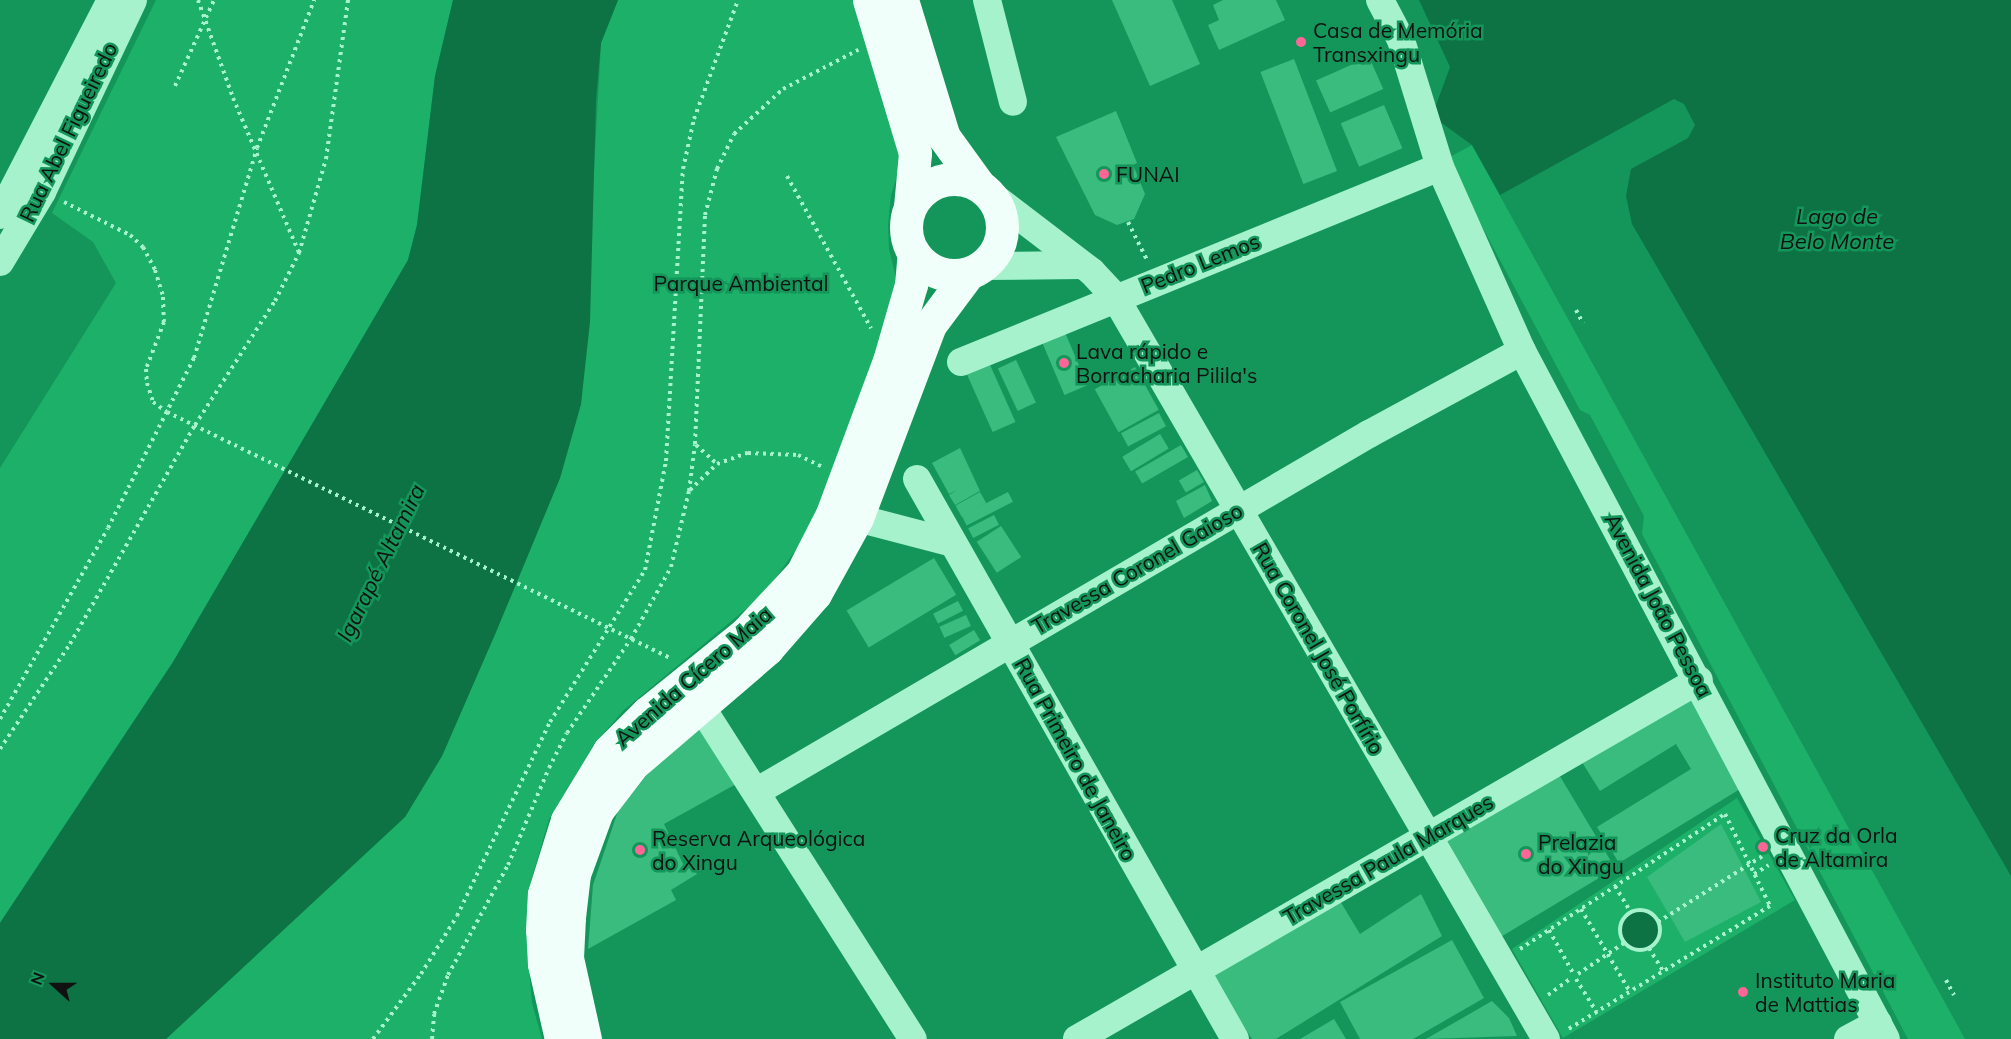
<!DOCTYPE html>
<html>
<head>
<meta charset="utf-8">
<style>
  body { margin:0 }
  #map { position:relative; width:2011px; height:1039px; overflow:hidden; background:#14965a; font-family:Mulish,sans-serif }
  div>[style] { position:absolute }
  .green>* { inset:0; background:#1db069 }
  .water>* { inset:0; background:#0d7244 }
  .round { border-radius:50% }
  .building>* { inset:0; background:#39bc7d; transform-origin:0 0 }
  .path>* { height:4px; margin-top:-2px; transform-origin:0; background:repeating-linear-gradient(90deg,#a5f2cd 0 3px,transparent 0 7.5px) }
  .path>.ring { margin:-2px; padding:0; box-sizing:content-box; background:none; border:4px solid #a5f2cd; border-radius:50% }
  .minor>* { height:28px; margin:-14px; padding:0 14px; transform-origin:14px; border-radius:14px; background:#a5f2cd }
  .major>* { height:33px; margin:-16.5px; padding:0 16.5px; transform-origin:16.5px; border-radius:16.5px; background:#f0fff9 }
  .major>.ring { margin:-16.5px; padding:0; box-sizing:content-box; background:none; border:33px solid #f0fff9; border-radius:50% }
  .dots>* { width:16px; height:16px; translate:-50% -50%; box-sizing:border-box; border:3px solid #14965a; border-radius:50% }
  span { translate:-50% -50%; white-space:nowrap; text-align:center; line-height:1.15; -webkit-text-stroke:5px #14965a; paint-order:stroke }
  .poi-label { font-size:21px; color:#111 }
  .left { translate:0 -50%; text-align:left }
  .street-label { font-size:21px; color:#111 }
  .park-label { font-size:21px; color:#111 }
  .water-label { font-size:22px; color:#111; font-style:italic }
  .north { position:absolute; left:24px; top:955px; width:60px; height:60px; -webkit-text-stroke:4px #14965a; paint-order:stroke; rotate:291deg; font-size:16px; font-weight:700; line-height:24px; text-align:center; color:#111 }
  .north::after { content:''; display:block; margin:auto; width:21px; height:27px; background:#111; clip-path:polygon(50% 0,100% 100%,50% 72%,0 100%) }
</style>
</head>
<body>
<div id="map">
  <div class="green">
    <i style="clip-path:polygon(156px 0,453px 0,435px 76px,417px 225px,408px 260px,173px 662px,0 923px,0 468px,116px 283px,93px 242px,52px 213px)"></i>
    <i style="clip-path:polygon(618px 0,855px 0,901px 164px,891px 195px,888px 225px,889px 249px,896px 278px,893px 308px,823px 495px,803px 540px,764px 594px,624px 710px,595px 743px,549px 819px,531px 881px,528px 957px,532px 1003px,542px 1039px,166px 1039px,405px 817px,442px 756px,496px 632px,560px 478px,581px 404px,601px 43px)"></i>
    <i style="clip-path:polygon(1472px 145px,1965px 1039px,1908px 1039px,1642px 534px,1644px 516px,1590px 415px,1580px 410px,1446px 159px)"></i>
    <i style="clip-path:polygon(1737px 798px,1795px 900px,1563px 1038px,1512px 949px)"></i>
  </div>
  <div class="water">
    <i style="clip-path:polygon(453px 0,618px 0,601px 43px,596px 100px,590px 322px,581px 404px,560px 478px,496px 632px,442px 756px,405px 817px,166px 1039px,0 1039px,0 923px,173px 662px,408px 260px,417px 225px,435px 76px)"></i>
    <i style="clip-path:polygon(1419px 0,2011px 0,2011px 876px,1632px 224px,1626px 196px,1631px 169px,1688px 138px,1695px 125px,1684px 104px,1674px 99px,1500px 195px,1472px 145px,1432px 116px,1450px 67px)"></i>
    <i class="round" style="left:1620px;top:910px;width:40px;height:40px"></i>
  </div>
  <div class="building">
    <i style="clip-path:polygon(1112px 0,1172px 0,1200px 64px,1150px 86px)"></i>
    <i style="clip-path:polygon(1223px 0,1276px 0,1285px 20px,1219px 50px,1208px 25px,1219px 20px,1213px 5px)"></i>
    <i style="left:1369px;top:57px;width:35px;height:58px;rotate:66deg"></i>
    <i style="left:1294px;top:59px;width:120px;height:36px;rotate:69deg"></i>
    <i style="left:1384px;top:105px;width:47px;height:47px;rotate:67deg"></i>
    <i style="clip-path:polygon(1116px 111px,1137px 163px,1133px 165px,1145px 194px,1134px 219px,1117px 225px,1095px 215px,1056px 137px)"></i>
    <i style="left:1064px;top:330px;width:60px;height:25px;rotate:67deg"></i>
    <i style="left:987px;top:358px;width:70px;height:25px;rotate:66deg"></i>
    <i style="left:1016px;top:360px;width:47px;height:20px;rotate:65deg"></i>
    <i style="left:1135px;top:367px;width:49px;height:46px;rotate:61deg"></i>
    <i style="left:1159px;top:413px;width:15px;height:43px;rotate:62deg"></i>
    <i style="left:1160px;top:434px;width:17px;height:44px;rotate:59deg"></i>
    <i style="left:1181px;top:445px;width:14px;height:53px;rotate:60deg"></i>
    <i style="clip-path:polygon(960px 448px,980px 491px,955px 505px,949px 495px,957px 490px,949px 494px,932px 463px)"></i>
    <i style="left:1197px;top:470px;width:14px;height:21px;rotate:60deg"></i>
    <i style="clip-path:polygon(1205px 485px,1212px 501px,1184px 518px,1176px 501px)"></i>
    <i style="left:980px;top:492px;width:13px;height:28px;rotate:61deg"></i>
    <i style="left:1008px;top:492px;width:11px;height:52px;rotate:63deg"></i>
    <i style="left:994px;top:515px;width:11px;height:29px;rotate:63deg"></i>
    <i style="left:1001px;top:526px;width:37px;height:29px;rotate:57deg"></i>
    <i style="left:934px;top:558px;width:43px;height:102px;rotate:59deg"></i>
    <i style="left:958px;top:601px;width:11px;height:28px;rotate:63deg"></i>
    <i style="left:966px;top:615px;width:12px;height:29px;rotate:66deg"></i>
    <i style="left:974px;top:630px;width:12px;height:29px;rotate:59deg"></i>
    <i style="clip-path:polygon(1688px 693px,1745px 786px,1619px 863px,1597px 827px,1691px 769px,1676px 744px,1600px 791px,1580px 759px)"></i>
    <i style="clip-path:polygon(698px 727px,738px 783px,664px 824px,684px 866px,690px 862px,697px 874px,671px 890px,676px 900px,588px 949px,593px 885px,618px 811px,655px 765px)"></i>
    <i style="left:1558px;top:773px;width:111px;height:138px;rotate:59deg"></i>
    <i style="clip-path:polygon(1721px 824px,1761px 902px,1685px 942px,1647px 877px)"></i>
    <i style="clip-path:polygon(1421px 894px,1442px 936px,1276px 1039px,1252px 1039px,1211px 975px,1340px 901px,1360px 934px)"></i>
    <i style="clip-path:polygon(1452px 940px,1484px 998px,1413px 1039px,1360px 1039px,1340px 1002px)"></i>
    <i style="clip-path:polygon(1492px 1001px,1509px 1018px,1517px 1036px,1426px 1039px)"></i>
    <i style="clip-path:polygon(1334px 1019px,1346px 1039px,1300px 1039px)"></i>
  </div>
  <div class="path">
    <i style="left:198px;top:0;width:104px;rotate:70.3deg"></i>
    <i style="left:233px;top:98px;width:168px;rotate:66.9deg"></i>
    <i style="left:175px;top:86px;width:94px;rotate:-65.6deg"></i>
    <i style="left:787px;top:176px;width:174px;rotate:61.1deg"></i>
    <i style="left:64px;top:202px;width:74px;rotate:26.6deg"></i>
    <i style="left:130px;top:235px;width:18px;rotate:43deg"></i>
    <i style="left:143px;top:247px;width:26px;rotate:62deg"></i>
    <i style="left:155px;top:270px;width:28px;rotate:73deg"></i>
    <i style="left:163px;top:297px;width:25px;rotate:88deg"></i>
    <i style="left:164px;top:322px;width:50px;rotate:111deg"></i>
    <i style="left:146px;top:369px;width:14px;rotate:86deg"></i>
    <i style="left:147px;top:383px;width:20px;rotate:72deg"></i>
    <i style="left:153px;top:402px;width:17px;rotate:36deg"></i>
    <i style="left:167px;top:412px;width:562px;rotate:26.06deg"></i>
    <i style="left:1128px;top:222px;width:45px;rotate:63.4deg"></i>
    <i style="left:1576px;top:310px;width:15px;rotate:62deg"></i>
    <i style="left:696px;top:445px;width:28px;rotate:42deg"></i>
    <i style="left:690px;top:490px;width:37px;rotate:-44deg"></i>
    <i style="left:717px;top:464px;width:33px;rotate:-20deg"></i>
    <i style="left:748px;top:453px;width:50px;rotate:2.3deg"></i>
    <i style="left:798px;top:455px;width:28px;rotate:26deg"></i>
    <i style="left:0;top:719px;width:219px;rotate:-60.5deg"></i>
    <i style="left:108px;top:528px;width:191px;rotate:-63.2deg"></i>
    <i style="left:194px;top:358px;width:219px;rotate:-73.3deg"></i>
    <i style="left:257px;top:148px;width:159px;rotate:-68.9deg"></i>
    <i style="left:0;top:749px;width:126px;rotate:-56.3deg"></i>
    <i style="left:70px;top:644px;width:252px;rotate:-60.3deg"></i>
    <i style="left:195px;top:425px;width:148px;rotate:-57.2deg"></i>
    <i style="left:275px;top:301px;width:54px;rotate:-63.4deg"></i>
    <i style="left:299px;top:253px;width:98px;rotate:-74deg"></i>
    <i style="left:326px;top:159px;width:161px;rotate:-82.1deg"></i>
    <i style="left:1754px;top:874px;width:17px;rotate:-31deg"></i>
    <i style="left:1615px;top:886px;width:31px;rotate:59deg"></i>
    <i style="left:1581px;top:909px;width:96px;rotate:59.4deg"></i>
    <i class="ring" style="left:1620px;top:910px;width:36px;height:36px"></i>
    <i style="left:1658px;top:922px;width:125px;rotate:-32.3deg"></i>
    <i style="left:1549px;top:930px;width:49px;rotate:60.8deg"></i>
    <i style="left:1649px;top:948px;width:26px;rotate:59deg"></i>
    <i style="left:1520px;top:949px;width:245px;rotate:-33.4deg"></i>
    <i style="left:1725px;top:814px;width:102px;rotate:63.9deg"></i>
    <i style="left:1770px;top:906px;width:238px;rotate:148.6deg"></i>
    <i style="left:1578px;top:974px;width:55px;rotate:-34deg"></i>
    <i style="left:1576px;top:979px;width:39px;rotate:58deg"></i>
    <i style="left:1946px;top:980px;width:17px;rotate:62deg"></i>
    <i style="left:1548px;top:995px;width:29px;rotate:-36deg"></i>
    <i style="left:373px;top:1039px;width:81px;rotate:-53.6deg"></i>
    <i style="left:421px;top:974px;width:68px;rotate:-58.2deg"></i>
    <i style="left:457px;top:916px;width:215px;rotate:-64.4deg"></i>
    <i style="left:550px;top:722px;width:179px;rotate:-58deg"></i>
    <i style="left:645px;top:570px;width:111px;rotate:-79.1deg"></i>
    <i style="left:666px;top:461px;width:292px;rotate:-86.7deg"></i>
    <i style="left:683px;top:169px;width:51px;rotate:-77.6deg"></i>
    <i style="left:694px;top:119px;width:127px;rotate:-69.7deg"></i>
    <i style="left:432px;top:1039px;width:25px;rotate:-85deg"></i>
    <i style="left:434px;top:1014px;width:41px;rotate:-70.3deg"></i>
    <i style="left:448px;top:975px;width:125px;rotate:-61.4deg"></i>
    <i style="left:508px;top:865px;width:105px;rotate:-67.1deg"></i>
    <i style="left:549px;top:768px;width:39px;rotate:-63deg"></i>
    <i style="left:567px;top:733px;width:114px;rotate:-55.8deg"></i>
    <i style="left:631px;top:639px;width:82px;rotate:-60.9deg"></i>
    <i style="left:671px;top:567px;width:78px;rotate:-76.7deg"></i>
    <i style="left:689px;top:491px;width:47px;rotate:-82.7deg"></i>
    <i style="left:695px;top:444px;width:229px;rotate:-87.5deg"></i>
    <i style="left:705px;top:215px;width:48px;rotate:-75.4deg"></i>
    <i style="left:717px;top:169px;width:39px;rotate:-64deg"></i>
    <i style="left:734px;top:134px;width:67px;rotate:-42.6deg"></i>
    <i style="left:783px;top:89px;width:85px;rotate:-27.5deg"></i>
  </div>
  <div class="minor">
    <i style="left:987px;top:0;width:105px;rotate:75.7deg"></i>
    <i style="left:1380px;top:0;width:45px;rotate:62.3deg"></i>
    <i style="left:1401px;top:40px;width:133px;rotate:72.9deg"></i>
    <i style="left:1440px;top:167px;width:201px;rotate:66deg"></i>
    <i style="left:1522px;top:351px;width:778px;rotate:62.12deg"></i>
    <i style="left:990px;top:194px;width:128px;rotate:37.4deg"></i>
    <i style="left:1092px;top:272px;width:34px;rotate:47deg"></i>
    <i style="left:1115px;top:297px;width:858px;rotate:59.85deg"></i>
    <i style="left:0;top:215px;width:242px;rotate:-62.7deg"></i>
    <i style="left:0;top:262px;width:82px;rotate:-59deg"></i>
    <i style="left:42px;top:192px;width:212px;rotate:-64.6deg"></i>
    <i style="left:983px;top:266px;width:99px;rotate:-0.6deg"></i>
    <i style="left:961px;top:362px;width:517px;rotate:-22.15deg"></i>
    <i style="left:917px;top:479px;width:644px;rotate:60.41deg"></i>
    <i style="left:857px;top:518px;width:99px;rotate:14.6deg"></i>
    <i style="left:700px;top:705px;width:396px;rotate:57.5deg"></i>
    <i style="left:756px;top:792px;width:710px;rotate:-30.29deg"></i>
    <i style="left:1369px;top:434px;width:174px;rotate:-28.5deg"></i>
    <i style="left:1077px;top:1039px;width:718px;rotate:-29.99deg"></i>
    <i style="left:1848px;top:1039px;width:34px;rotate:-28deg"></i>
  </div>
  <div class="major">
    <i style="left:869px;top:0;width:160px;rotate:73.3deg"></i>
    <i style="left:915px;top:153px;width:54px;rotate:95.3deg"></i>
    <i style="left:902px;top:0;width:143px;rotate:73deg"></i>
    <i style="left:944px;top:137px;width:58px;rotate:54.1deg"></i>
    <i class="ring" style="left:906px;top:179px;width:63px;height:63px"></i>
    <i style="left:561px;top:1039px;width:77px;rotate:-102.8deg"></i>
    <i style="left:544px;top:964px;width:34px;rotate:-93deg"></i>
    <i style="left:542px;top:930px;width:36px;rotate:-87deg"></i>
    <i style="left:544px;top:894px;width:77px;rotate:-72.7deg"></i>
    <i style="left:567px;top:820px;width:81px;rotate:-58.7deg"></i>
    <i style="left:609px;top:751px;width:54px;rotate:-45deg"></i>
    <i style="left:647px;top:713px;width:126px;rotate:-38.9deg"></i>
    <i style="left:745px;top:634px;width:83px;rotate:-46.9deg"></i>
    <i style="left:802px;top:573px;width:66px;rotate:-63deg"></i>
    <i style="left:832px;top:514px;width:163px;rotate:-69.6deg"></i>
    <i style="left:889px;top:361px;width:79px;rotate:-73.9deg"></i>
    <i style="left:911px;top:285px;width:32px;rotate:-85deg"></i>
    <i style="left:585px;top:1039px;width:83px;rotate:-102.5deg"></i>
    <i style="left:567px;top:958px;width:41px;rotate:-87.2deg"></i>
    <i style="left:569px;top:917px;width:43px;rotate:-83.4deg"></i>
    <i style="left:574px;top:874px;width:67px;rotate:-69.9deg"></i>
    <i style="left:597px;top:811px;width:59px;rotate:-52.5deg"></i>
    <i style="left:633px;top:764px;width:177px;rotate:-40.6deg"></i>
    <i style="left:767px;top:649px;width:73px;rotate:-48.9deg"></i>
    <i style="left:815px;top:594px;width:87px;rotate:-61.1deg"></i>
    <i style="left:857px;top:518px;width:206px;rotate:-69.3deg"></i>
    <i style="left:930px;top:325px;width:64px;rotate:-53.3deg"></i>
  </div>
  <div class="dots">
    <i style="left:1301px;top:42px;background:#ff6697"></i>
    <i style="left:1104px;top:174px;background:#ff6697"></i>
    <i style="left:1064px;top:363px;background:#ff6697"></i>
    <i style="left:1763px;top:847px;background:#ff6697"></i>
    <i style="left:640px;top:850px;background:#ff6697"></i>
    <i style="left:1526px;top:854px;background:#ff6697"></i>
    <i style="left:1743px;top:992px;background:#ff6697"></i>
  </div>
  <div class="poi-label">
    <span class="left" style="left:1313px;top:42px">Casa de Memória<br>Transxingu</span>
    <span class="left" style="left:1116px;top:174px">FUNAI</span>
    <span class="left" style="left:1076px;top:363px">Lava rápido e<br>Borracharia Pilila's</span>
    <span class="left" style="left:1775px;top:847px">Cruz da Orla<br>de Altamira</span>
    <span class="left" style="left:652px;top:850px">Reserva Arqueológica<br>do Xingu</span>
    <span class="left" style="left:1538px;top:854px">Prelazia<br>do Xingu</span>
    <span class="left" style="left:1755px;top:992px">Instituto Maria<br>de Mattias</span>
  </div>
  <div class="street-label">
    <span style="left:68px;top:132px;rotate:-64deg">Rua Abel Figueiredo</span>
    <span style="left:1200px;top:263px;rotate:-22deg">Pedro Lemos</span>
    <span style="left:1137px;top:568px;rotate:-30deg">Travessa Coronel Gaioso</span>
    <span style="left:1659px;top:605px;rotate:62deg">Avenida João Pessoa</span>
    <span style="left:1319px;top:648px;rotate:60deg">Rua Coronel José Porfírio</span>
    <span style="left:693px;top:676px;rotate:-41deg">Avenida Cícero Maia</span>
    <span style="left:1076px;top:759px;rotate:61deg">Rua Primeiro de Janeiro</span>
    <span style="left:1388px;top:859px;rotate:-30deg">Travessa Paula Marques</span>
  </div>
  <div class="park-label">
    <span style="left:741px;top:283px">Parque Ambiental</span>
  </div>
  <div class="water-label">
    <span style="left:1837px;top:229px">Lago de<br>Belo Monte</span>
    <span style="left:381px;top:563px;rotate:-64deg">Igarapé Altamira</span>
  </div>
  <div class="north">N</div>
</div>
</body>
</html>
